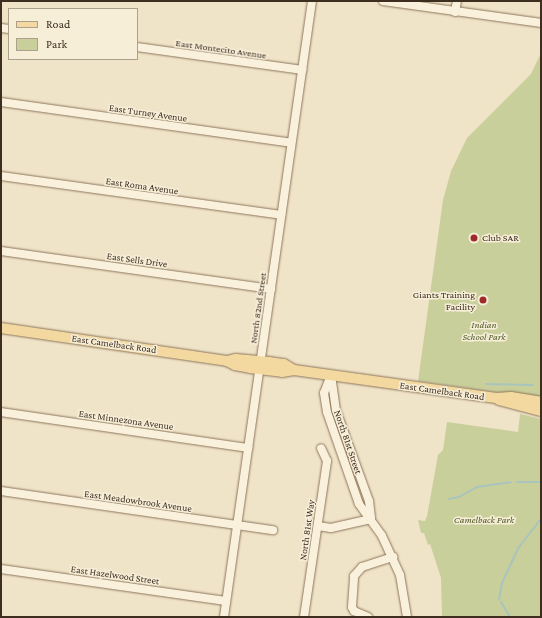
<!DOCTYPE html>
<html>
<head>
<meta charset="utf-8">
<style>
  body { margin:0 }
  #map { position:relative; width:542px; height:618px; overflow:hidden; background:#f0e4c8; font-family:"Crimson Pro",serif }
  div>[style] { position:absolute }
  .green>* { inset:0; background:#c9cf9b }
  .stream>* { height:2px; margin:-1px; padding:0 1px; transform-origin:1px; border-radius:1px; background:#a9c4bc }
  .roads { filter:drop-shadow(0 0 1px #8d765c) drop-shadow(0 0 1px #8d765c) }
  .minor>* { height:8px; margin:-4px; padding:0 4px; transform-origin:4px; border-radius:4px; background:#faf1dc }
  .major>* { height:10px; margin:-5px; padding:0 5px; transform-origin:5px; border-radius:5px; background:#f3d9a0 }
  .dots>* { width:11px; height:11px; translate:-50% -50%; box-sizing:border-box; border:2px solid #f7eed8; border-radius:50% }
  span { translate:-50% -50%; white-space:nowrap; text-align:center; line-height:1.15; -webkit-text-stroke:3px #f7eed8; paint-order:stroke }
  .street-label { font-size:10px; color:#3d2e20 }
  .poi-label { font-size:10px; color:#3d2e20 }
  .left { translate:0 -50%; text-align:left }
  .right { translate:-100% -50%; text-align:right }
  .park-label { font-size:10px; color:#4d5a26; font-style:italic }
  .frame { position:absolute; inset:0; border:2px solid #3d2e20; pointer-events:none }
  .legend { position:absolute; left:8px; top:8px; width:130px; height:52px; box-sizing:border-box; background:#f7eed8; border:1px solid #ada18e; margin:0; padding:5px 7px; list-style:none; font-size:12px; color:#3d2e20 }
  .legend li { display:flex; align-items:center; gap:8px; height:20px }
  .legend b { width:20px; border:1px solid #ada18e }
</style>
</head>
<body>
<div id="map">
  <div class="green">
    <i style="clip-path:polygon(541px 53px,541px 399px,418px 381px,443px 200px,451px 171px,467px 138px,531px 74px)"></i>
    <i style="clip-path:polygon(520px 414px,541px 419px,541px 617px,442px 617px,441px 578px,430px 544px,428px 545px,424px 533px,421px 533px,418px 520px,425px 521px,427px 516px,438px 455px,443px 450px,447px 422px,518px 432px)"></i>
  </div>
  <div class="stream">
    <i style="left:486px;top:384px;width:47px;rotate:1.2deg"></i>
    <i style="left:517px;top:482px;width:24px"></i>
    <i style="left:449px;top:499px;width:10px;rotate:-11deg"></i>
    <i style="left:459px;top:497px;width:21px;rotate:-29deg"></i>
    <i style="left:477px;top:487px;width:34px;rotate:-8deg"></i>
    <i style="left:499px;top:599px;width:16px;rotate:-79deg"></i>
    <i style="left:502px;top:583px;width:40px;rotate:-65deg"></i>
    <i style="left:519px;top:547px;width:36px;rotate:-52deg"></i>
    <i style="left:501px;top:602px;width:17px;rotate:59deg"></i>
  </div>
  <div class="roads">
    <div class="minor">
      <i style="left:383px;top:1px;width:160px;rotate:7.9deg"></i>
      <i style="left:455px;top:12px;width:11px;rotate:-80deg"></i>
      <i style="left:1px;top:28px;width:8px;rotate:7deg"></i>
      <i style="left:137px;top:47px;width:167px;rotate:7.9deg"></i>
      <i style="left:1px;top:102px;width:293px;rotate:8deg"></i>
      <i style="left:1px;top:176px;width:283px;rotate:7.9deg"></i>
      <i style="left:1px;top:251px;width:273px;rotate:8deg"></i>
      <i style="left:331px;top:375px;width:19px;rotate:111deg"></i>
      <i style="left:324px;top:393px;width:19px;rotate:81deg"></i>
      <i style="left:327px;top:412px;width:97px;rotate:70.8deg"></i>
      <i style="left:359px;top:504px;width:39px;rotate:54deg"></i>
      <i style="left:382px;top:536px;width:43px;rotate:65.2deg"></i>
      <i style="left:400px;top:575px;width:43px;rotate:80.5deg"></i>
      <i style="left:331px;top:375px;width:35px;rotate:82deg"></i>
      <i style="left:336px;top:410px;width:97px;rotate:70.1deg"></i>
      <i style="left:369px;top:501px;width:17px;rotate:83deg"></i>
      <i style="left:1px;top:412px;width:250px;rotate:8.3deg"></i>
      <i style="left:1px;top:491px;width:275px;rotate:8.2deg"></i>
      <i style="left:318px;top:526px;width:13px;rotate:9deg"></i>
      <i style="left:331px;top:528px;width:41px;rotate:-12.7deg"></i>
      <i style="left:1px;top:569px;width:227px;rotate:8.1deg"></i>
      <i style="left:224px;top:617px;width:622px;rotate:-81.87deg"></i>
      <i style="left:304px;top:617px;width:158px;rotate:-81.6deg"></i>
      <i style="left:327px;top:461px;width:14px;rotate:-115deg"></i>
      <i style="left:368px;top:617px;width:15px;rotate:-157deg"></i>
      <i style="left:354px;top:611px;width:4px;rotate:-117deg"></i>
      <i style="left:352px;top:607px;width:31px;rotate:-86deg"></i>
      <i style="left:354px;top:576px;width:12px;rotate:-48deg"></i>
      <i style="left:362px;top:567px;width:33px;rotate:-18deg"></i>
    </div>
    <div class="major">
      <i style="left:1px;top:328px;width:228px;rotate:8.3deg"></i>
      <i style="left:227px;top:361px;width:9px;rotate:-13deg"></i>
      <i style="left:236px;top:359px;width:33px;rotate:5deg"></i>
      <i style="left:269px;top:362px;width:15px;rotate:8deg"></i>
      <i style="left:284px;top:364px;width:12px;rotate:31deg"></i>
      <i style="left:227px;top:361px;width:9px;rotate:27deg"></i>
      <i style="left:235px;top:365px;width:15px;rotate:11deg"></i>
      <i style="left:250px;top:368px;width:32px;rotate:7deg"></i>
      <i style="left:282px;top:372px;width:12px;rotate:-9deg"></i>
      <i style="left:294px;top:370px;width:204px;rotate:7.9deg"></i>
      <i style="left:496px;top:398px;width:15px;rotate:-4deg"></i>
      <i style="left:511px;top:397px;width:30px;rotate:9deg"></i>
      <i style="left:499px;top:400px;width:43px;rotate:14.7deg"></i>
    </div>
  </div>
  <div class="dots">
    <i style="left:474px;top:238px;background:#9e2a2b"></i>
    <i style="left:483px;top:300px;background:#9e2a2b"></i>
  </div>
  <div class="street-label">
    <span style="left:221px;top:49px;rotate:8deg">East Montecito Avenue</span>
    <span style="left:148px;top:113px;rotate:8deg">East Turney Avenue</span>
    <span style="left:142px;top:186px;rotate:8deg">East Roma Avenue</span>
    <span style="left:137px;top:260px;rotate:8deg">East Sells Drive</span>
    <span style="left:258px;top:308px;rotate:-82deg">North 82nd Street</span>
    <span style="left:114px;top:344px;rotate:8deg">East Camelback Road</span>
    <span style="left:442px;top:391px;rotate:8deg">East Camelback Road</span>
    <span style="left:126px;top:420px;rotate:8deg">East Minnezona Avenue</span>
    <span style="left:348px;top:442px;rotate:71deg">North 81st Street</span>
    <span style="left:138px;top:501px;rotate:8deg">East Meadowbrook Avenue</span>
    <span style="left:307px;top:530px;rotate:-82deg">North 81st Way</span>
    <span style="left:115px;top:575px;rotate:8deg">East Hazelwood Street</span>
  </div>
  <div class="poi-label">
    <span class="left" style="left:482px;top:238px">Club SAR</span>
    <span class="right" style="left:475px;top:300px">Giants Training<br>Facility</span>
  </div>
  <div class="park-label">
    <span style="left:484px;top:330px">Indian<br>School Park</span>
    <span style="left:484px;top:520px">Camelback Park</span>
  </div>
  <div class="frame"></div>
  <ul class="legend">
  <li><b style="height:5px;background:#f3d9a0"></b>Road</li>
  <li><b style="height:11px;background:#c9cf9b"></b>Park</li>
  </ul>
</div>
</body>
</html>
